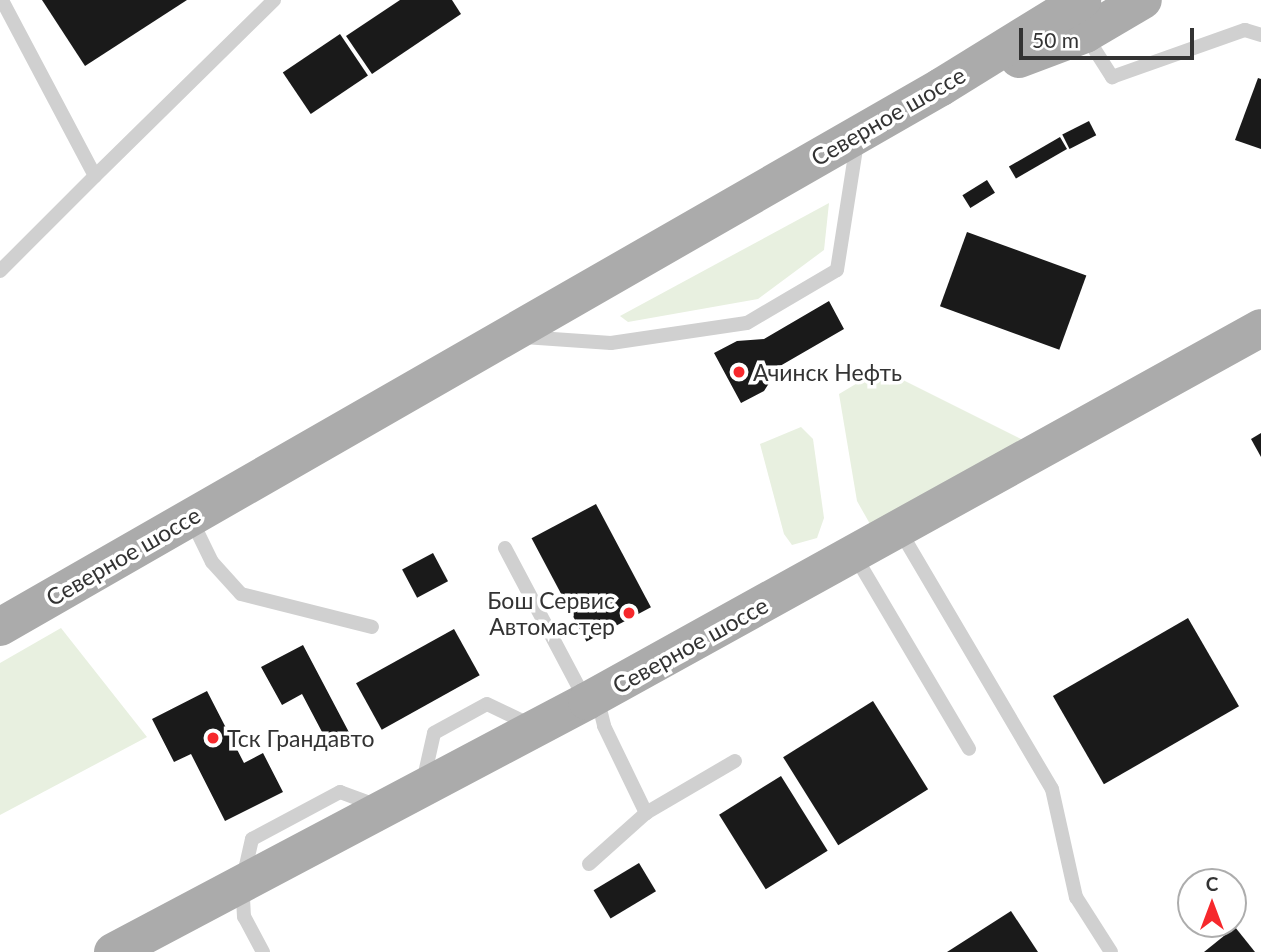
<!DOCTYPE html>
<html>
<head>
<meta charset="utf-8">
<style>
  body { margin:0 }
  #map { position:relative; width:1261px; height:952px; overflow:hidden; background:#fff; font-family:Lato,sans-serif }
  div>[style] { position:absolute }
  .green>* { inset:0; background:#e8f0e0 }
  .building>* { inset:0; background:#1a1a1a; transform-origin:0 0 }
  .lane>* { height:14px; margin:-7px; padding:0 7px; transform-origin:7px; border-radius:7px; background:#d0d0d0 }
  .primary>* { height:38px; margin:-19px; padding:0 19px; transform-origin:19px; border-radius:19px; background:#ababab }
  .dots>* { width:19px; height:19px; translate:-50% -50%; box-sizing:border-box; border:4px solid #fff; border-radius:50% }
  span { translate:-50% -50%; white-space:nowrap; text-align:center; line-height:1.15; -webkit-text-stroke:7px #fff; paint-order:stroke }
  .street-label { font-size:23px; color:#333 }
  .poi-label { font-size:23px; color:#333 }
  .left { translate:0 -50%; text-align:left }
  .right { translate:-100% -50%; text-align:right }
  .north { position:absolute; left:1177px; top:868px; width:70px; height:70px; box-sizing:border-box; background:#fff; border:2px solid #adadad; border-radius:50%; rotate:0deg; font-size:19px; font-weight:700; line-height:28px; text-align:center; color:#333 }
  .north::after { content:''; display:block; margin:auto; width:24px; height:32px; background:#f6282c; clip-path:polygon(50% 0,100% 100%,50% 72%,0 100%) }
  .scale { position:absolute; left:1019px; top:28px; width:175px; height:32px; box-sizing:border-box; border:4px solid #333; border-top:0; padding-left:9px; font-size:21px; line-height:24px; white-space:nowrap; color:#333; -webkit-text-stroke:5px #fff; paint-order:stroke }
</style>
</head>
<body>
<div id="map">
  <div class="green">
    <i style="clip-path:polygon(829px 203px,824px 250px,758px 299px,628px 322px,620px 316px)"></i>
    <i style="clip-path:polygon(881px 369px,1023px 440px,870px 524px,857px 501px,839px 394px)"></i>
    <i style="clip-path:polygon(801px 427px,813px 439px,824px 518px,817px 538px,792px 545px,784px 534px,760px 444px)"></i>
    <i style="clip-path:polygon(61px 628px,147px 737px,0 815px,0 663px)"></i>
  </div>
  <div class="building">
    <i style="clip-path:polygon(42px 0,187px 0,85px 66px)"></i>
    <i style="clip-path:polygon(400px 0,452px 0,461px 14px,372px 74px,346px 36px)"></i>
    <i style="left:340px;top:34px;width:50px;height:69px;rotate:56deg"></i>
    <i style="clip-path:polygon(1258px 78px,1261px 79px,1261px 149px,1235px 140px)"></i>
    <i style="left:1089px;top:121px;width:16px;height:30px;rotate:63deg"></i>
    <i style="left:1060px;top:137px;width:14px;height:59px;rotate:60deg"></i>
    <i style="left:987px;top:180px;width:15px;height:29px;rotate:58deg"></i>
    <i style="left:967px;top:232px;width:127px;height:79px;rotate:20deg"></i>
    <i style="clip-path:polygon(829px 301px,844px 329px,780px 366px,764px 391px,741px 403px,714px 353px,737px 341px,764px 339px)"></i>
    <i style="clip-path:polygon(1261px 433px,1261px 457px,1251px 439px)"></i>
    <i style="left:596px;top:504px;width:117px;height:73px;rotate:62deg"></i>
    <i style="left:433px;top:553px;width:32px;height:35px;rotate:62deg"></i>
    <i style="left:1188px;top:618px;width:102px;height:156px;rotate:60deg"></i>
    <i style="left:454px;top:629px;width:53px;height:112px;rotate:61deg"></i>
    <i style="clip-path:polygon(303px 645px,352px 738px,331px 749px,302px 694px,282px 705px,261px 667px)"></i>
    <i style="clip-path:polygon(207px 691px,244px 763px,263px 753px,283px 792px,225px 821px,191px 754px,174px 762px,152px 719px)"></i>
    <i style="left:873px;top:701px;width:104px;height:106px;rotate:58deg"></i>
    <i style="left:781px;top:776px;width:88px;height:73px;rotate:58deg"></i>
    <i style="left:639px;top:863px;width:33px;height:53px;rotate:59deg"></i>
    <i style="clip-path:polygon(1011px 911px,1038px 952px,947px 952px)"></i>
    <i style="clip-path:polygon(1235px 927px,1255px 952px,1204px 952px)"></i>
  </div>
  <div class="lane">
    <i style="left:1086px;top:36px;width:49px;rotate:57.6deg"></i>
    <i style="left:1112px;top:77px;width:141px;rotate:-19.5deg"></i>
    <i style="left:1245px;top:30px;width:17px;rotate:17deg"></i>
    <i style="left:95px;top:176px;width:251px;rotate:-44.5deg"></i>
    <i style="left:0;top:271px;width:134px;rotate:-45deg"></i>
    <i style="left:95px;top:176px;width:199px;rotate:-117.9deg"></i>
    <i style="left:524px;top:337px;width:87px;rotate:3.9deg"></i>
    <i style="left:611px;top:343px;width:137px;rotate:-8.4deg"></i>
    <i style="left:747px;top:323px;width:104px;rotate:-30.5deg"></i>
    <i style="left:837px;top:270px;width:130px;rotate:-81.1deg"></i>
    <i style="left:191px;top:519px;width:48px;rotate:64deg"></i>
    <i style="left:212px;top:562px;width:43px;rotate:47.8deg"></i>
    <i style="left:241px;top:594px;width:135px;rotate:14.1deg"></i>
    <i style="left:900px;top:531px;width:299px;rotate:59.5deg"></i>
    <i style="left:1052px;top:789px;width:111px;rotate:77.5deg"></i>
    <i style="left:1076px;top:897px;width:65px;rotate:57.5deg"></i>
    <i style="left:505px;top:548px;width:173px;rotate:62.1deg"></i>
    <i style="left:855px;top:556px;width:224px;rotate:59.4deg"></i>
    <i style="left:597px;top:697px;width:30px;rotate:76deg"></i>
    <i style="left:604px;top:726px;width:97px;rotate:64.2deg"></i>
    <i style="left:646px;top:813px;width:103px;rotate:-30.3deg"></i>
    <i style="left:423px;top:782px;width:50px;rotate:-77.3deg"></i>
    <i style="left:434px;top:733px;width:60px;rotate:-28.7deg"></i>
    <i style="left:487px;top:704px;width:51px;rotate:25.6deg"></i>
    <i style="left:589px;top:864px;width:76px;rotate:-41.8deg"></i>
    <i style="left:263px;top:952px;width:40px;rotate:-118deg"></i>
    <i style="left:244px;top:917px;width:34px;rotate:-93deg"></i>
    <i style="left:242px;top:883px;width:45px;rotate:-77.2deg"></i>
    <i style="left:252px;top:839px;width:100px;rotate:-28.1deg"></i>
    <i style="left:340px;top:792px;width:40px;rotate:20.2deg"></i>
  </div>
  <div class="primary">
    <i style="left:1019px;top:59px;width:71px;rotate:-20.7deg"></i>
    <i style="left:1085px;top:34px;width:67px;rotate:-30.4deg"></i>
    <i style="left:0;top:627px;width:1085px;rotate:-29.85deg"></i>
    <i style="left:941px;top:87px;width:166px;rotate:-31.7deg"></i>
    <i style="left:113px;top:952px;width:536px;rotate:-27.9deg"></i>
    <i style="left:587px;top:701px;width:770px;rotate:-28.96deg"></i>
  </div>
  <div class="dots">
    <i style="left:739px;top:372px;background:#f6282c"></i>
    <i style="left:629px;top:613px;background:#f6282c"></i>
    <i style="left:213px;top:738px;background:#f6282c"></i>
  </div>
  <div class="street-label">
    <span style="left:888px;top:116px;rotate:-30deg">Северное шоссе</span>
    <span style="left:123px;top:556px;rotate:-30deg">Северное шоссе</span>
    <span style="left:690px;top:645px;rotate:-29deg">Северное шоссе</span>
  </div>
  <div class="poi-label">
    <span class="left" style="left:753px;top:372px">Ачинск Нефть</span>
    <span class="right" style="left:615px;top:613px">Бош Сервис<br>Автомастер</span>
    <span class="left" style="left:227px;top:738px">Тск Грандавто</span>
  </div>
  <div class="north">С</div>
  <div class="scale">50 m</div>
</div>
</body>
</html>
